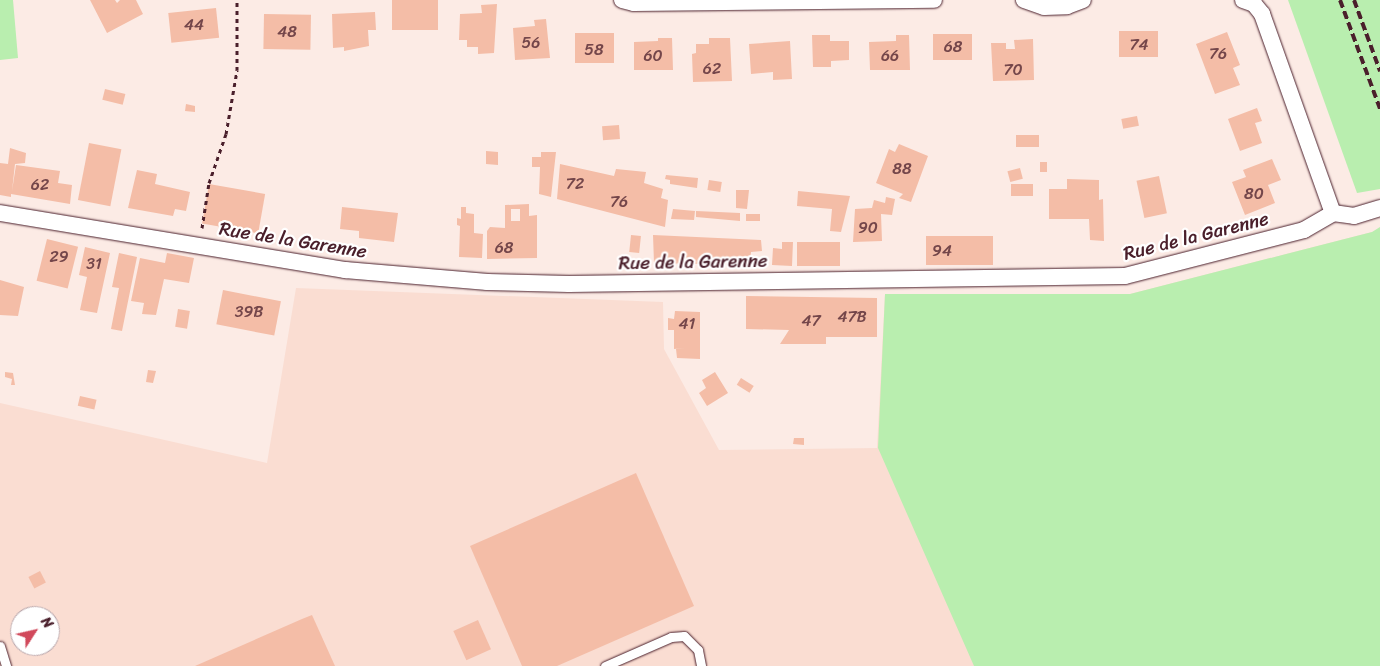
<!DOCTYPE html>
<html>
<head>
<meta charset="utf-8">
<style>
  body { margin:0 }
  #map { position:relative; width:1380px; height:666px; overflow:hidden; background:#fcebe5; font-family:Sriracha,sans-serif }
  div>[style] { position:absolute }
  .built>* { inset:0; background:#faddd2 }
  .green>* { inset:0; background:#b9eeaf }
  .building>* { inset:0; background:#f4bda7; transform-origin:0 0 }
  .path>* { height:3px; margin-top:-1.5px; transform-origin:0; background:repeating-linear-gradient(90deg,#4a1f2b 0 4px,transparent 0 8px) }
  .roads { filter:drop-shadow(0 0 1px #4a1f2b) drop-shadow(0 0 1px #4a1f2b) }
  .lane>* { height:9px; margin:-4.5px; padding:0 4.5px; transform-origin:4.5px; border-radius:4.5px; background:#fff }
  .street>* { height:16px; margin:-8px; padding:0 8px; transform-origin:8px; border-radius:8px; background:#fff }
  .rail>* { height:4px; margin-top:-2px; transform-origin:0; background:repeating-linear-gradient(90deg,#4a1f2b 0 8px,transparent 0 12px) }
  span { translate:-50% -50%; white-space:nowrap; text-align:center; line-height:1.15; -webkit-text-stroke:4.5px #fff; paint-order:stroke }
  .number-label { font-size:16px; color:#74464a }
  .number-label span { -webkit-text-stroke-width:0 }
  .street-label { font-size:19px; color:#4a1f2b }
  .north { position:absolute; left:10px; top:606px; width:50px; height:50px; box-sizing:border-box; background:#fff; border:1px solid #b7a5aa; border-radius:50%; rotate:55deg; font-size:14px; font-weight:700; line-height:20px; text-align:center; color:#4a1f2b }
  .north::after { content:''; display:block; margin:auto; width:18px; height:22px; background:#d1495b; clip-path:polygon(50% 0,100% 100%,50% 72%,0 100%) }
</style>
</head>
<body>
<div id="map">
  <div class="built">
    <i style="clip-path:polygon(evenodd,1372px 232px,1380px 666px,0 666px,0 403px,267px 463px,296px 288px,663px 302px,664px 349px,719px 450px,877px 448px,885px 294px,1130px 294px,1372px 232px,20px 616px,50px 616px,50px 646px,20px 646px,20px 616px)"></i>
  </div>
  <div class="green">
    <i style="clip-path:polygon(0 0,13px 0,18px 58px,0 60px)"></i>
    <i style="clip-path:polygon(1288px 0,1380px 0,1380px 189px,1357px 193px)"></i>
    <i style="clip-path:polygon(1380px 227px,1380px 666px,974px 666px,878px 448px,885px 294px,1130px 294px,1372px 232px)"></i>
  </div>
  <div class="building">
    <i style="clip-path:polygon(90px 0,115px 0,117px 3px,120px 0,136px 0,143px 14px,107px 33px)"></i>
    <i style="left:392px;top:0;width:46px;height:30px"></i>
    <i style="clip-path:polygon(497px 4px,494px 53px,478px 54px,478px 47px,467px 47px,467px 40px,459px 40px,460px 14px,482px 13px,481px 5px)"></i>
    <i style="left:216px;top:8px;width:30px;height:48px;rotate:84deg"></i>
    <i style="clip-path:polygon(375px 12px,376px 30px,368px 30px,369px 46px,344px 51px,344px 47px,333px 48px,332px 14px)"></i>
    <i style="left:264px;top:14px;width:47px;height:35px;rotate:1deg"></i>
    <i style="clip-path:polygon(546px 19px,550px 58px,515px 60px,513px 28px,535px 26px,534px 20px)"></i>
    <i style="left:1158px;top:31px;width:26px;height:39px;rotate:90deg"></i>
    <i style="clip-path:polygon(1227px 32px,1240px 65px,1233px 68px,1240px 85px,1215px 94px,1196px 44px)"></i>
    <i style="left:614px;top:33px;width:30px;height:39px;rotate:90deg"></i>
    <i style="left:933px;top:34px;width:39px;height:26px"></i>
    <i style="clip-path:polygon(812px 35px,830px 35px,830px 41px,849px 41px,849px 60px,831px 61px,831px 67px,813px 67px)"></i>
    <i style="clip-path:polygon(896px 35px,909px 35px,910px 70px,870px 70px,869px 42px,896px 41px)"></i>
    <i style="clip-path:polygon(658px 38px,672px 38px,673px 70px,634px 70px,634px 42px,658px 41px)"></i>
    <i style="clip-path:polygon(709px 38px,730px 38px,732px 81px,693px 82px,692px 54px,696px 53px,696px 44px,709px 44px)"></i>
    <i style="clip-path:polygon(1033px 39px,1034px 80px,993px 81px,991px 43px,1006px 43px,1006px 49px,1015px 49px,1014px 40px)"></i>
    <i style="clip-path:polygon(790px 41px,792px 79px,773px 80px,773px 72px,751px 74px,749px 44px)"></i>
    <i style="left:105px;top:89px;width:21px;height:11px;rotate:14deg"></i>
    <i style="clip-path:polygon(186px 104px,195px 106px,195px 112px,185px 111px)"></i>
    <i style="clip-path:polygon(1257px 108px,1262px 121px,1255px 123px,1262px 143px,1240px 151px,1228px 119px)"></i>
    <i style="left:1137px;top:116px;width:10px;height:16px;rotate:79deg"></i>
    <i style="left:619px;top:125px;width:14px;height:17px;rotate:86deg"></i>
    <i style="left:1039px;top:135px;width:12px;height:23px;rotate:90deg"></i>
    <i style="left:89px;top:143px;width:33px;height:58px;rotate:11deg"></i>
    <i style="clip-path:polygon(899px 144px,928px 156px,911px 202px,899px 198px,903px 194px,876px 183px,889px 149px,895px 152px)"></i>
    <i style="clip-path:polygon(10px 148px,26px 153px,25px 163px,15px 164px,12px 191px,16px 165px,60px 171px,58px 183px,72px 185px,70px 204px,11px 194px,11px 197px,0 195px,0 163px,8px 164px)"></i>
    <i style="clip-path:polygon(486px 151px,498px 152px,498px 165px,486px 164px)"></i>
    <i style="clip-path:polygon(541px 152px,556px 152px,551px 197px,539px 194px,540px 167px,532px 167px,532px 157px,541px 157px)"></i>
    <i style="clip-path:polygon(1272px 159px,1281px 180px,1268px 185px,1275px 203px,1245px 215px,1232px 182px,1246px 177px,1243px 170px)"></i>
    <i style="left:1040px;top:162px;width:7px;height:10px"></i>
    <i style="clip-path:polygon(560px 164px,614px 176px,616px 169px,646px 172px,644px 183px,663px 189px,661px 198px,668px 200px,665px 227px,557px 199px)"></i>
    <i style="left:1020px;top:168px;width:11px;height:13px;rotate:75deg"></i>
    <i style="clip-path:polygon(137px 170px,157px 174px,155px 184px,190px 192px,186px 211px,175px 209px,173px 216px,128px 208px)"></i>
    <i style="clip-path:polygon(666px 175px,698px 178px,697px 188px,670px 184px,670px 180px,665px 179px)"></i>
    <i style="left:1159px;top:176px;width:38px;height:23px;rotate:78deg"></i>
    <i style="clip-path:polygon(1067px 179px,1099px 180px,1099px 200px,1103px 199px,1104px 241px,1090px 240px,1089px 219px,1049px 219px,1049px 189px,1067px 189px)"></i>
    <i style="left:709px;top:180px;width:13px;height:10px;rotate:9deg"></i>
    <i style="left:209px;top:184px;width:57px;height:40px;rotate:10deg"></i>
    <i style="left:1033px;top:184px;width:12px;height:22px;rotate:90deg"></i>
    <i style="clip-path:polygon(736px 190px,749px 190px,747px 209px,736px 208px)"></i>
    <i style="clip-path:polygon(798px 191px,850px 196px,841px 232px,830px 231px,832px 209px,797px 206px)"></i>
    <i style="clip-path:polygon(886px 197px,895px 199px,892px 215px,881px 214px,882px 241px,853px 242px,855px 209px,872px 208px,874px 200px,885px 203px)"></i>
    <i style="clip-path:polygon(evenodd,529px 204px,529px 216px,537px 215px,537px 258px,487px 259px,487px 231px,490px 227px,505px 228px,505px 205px,529px 204px,511px 209px,520px 209px,520px 221px,511px 221px,511px 209px)"></i>
    <i style="clip-path:polygon(342px 207px,398px 213px,394px 242px,359px 238px,359px 231px,340px 229px)"></i>
    <i style="clip-path:polygon(461px 207px,466px 207px,466px 213px,474px 214px,474px 233px,483px 234px,482px 258px,459px 257px,460px 226px,457px 225px,457px 218px,461px 219px)"></i>
    <i style="clip-path:polygon(673px 209px,695px 211px,694px 220px,671px 219px)"></i>
    <i style="clip-path:polygon(696px 211px,740px 213px,740px 221px,696px 217px)"></i>
    <i style="left:746px;top:214px;width:14px;height:7px"></i>
    <i style="left:631px;top:235px;width:10px;height:17px;rotate:6deg"></i>
    <i style="clip-path:polygon(653px 235px,761px 240px,762px 251px,751px 252px,750px 265px,654px 263px)"></i>
    <i style="left:926px;top:236px;width:67px;height:29px"></i>
    <i style="left:47px;top:239px;width:32px;height:43px;rotate:14deg"></i>
    <i style="clip-path:polygon(782px 242px,793px 242px,792px 266px,772px 265px,773px 248px,782px 249px)"></i>
    <i style="left:797px;top:242px;width:43px;height:24px"></i>
    <i style="clip-path:polygon(85px 247px,110px 253px,97px 313px,80px 310px,87px 277px,79px 275px)"></i>
    <i style="clip-path:polygon(119px 253px,137px 257px,122px 331px,111px 329px,119px 288px,112px 287px)"></i>
    <i style="clip-path:polygon(167px 253px,194px 258px,189px 283px,164px 279px,156px 315px,142px 314px,144px 303px,131px 301px,140px 258px,165px 263px)"></i>
    <i style="clip-path:polygon(0 280px,24px 287px,18px 316px,0 315px)"></i>
    <i style="left:223px;top:290px;width:59px;height:35px;rotate:11deg"></i>
    <i style="clip-path:polygon(746px 296px,877px 298px,877px 337px,826px 337px,826px 344px,780px 344px,789px 330px,746px 329px)"></i>
    <i style="left:178px;top:309px;width:12px;height:18px;rotate:9deg"></i>
    <i style="clip-path:polygon(675px 311px,700px 312px,700px 359px,677px 358px,676px 349px,685px 348px,674px 349px,674px 330px,668px 330px,668px 318px,674px 319px)"></i>
    <i style="clip-path:polygon(148px 370px,156px 371px,153px 383px,146px 382px)"></i>
    <i style="clip-path:polygon(5px 372px,13px 373px,15px 385px,11px 385px,12px 379px,5px 377px)"></i>
    <i style="clip-path:polygon(715px 372px,728px 393px,707px 406px,699px 393px,706px 388px,702px 380px)"></i>
    <i style="left:741px;top:378px;width:15px;height:8px;rotate:32deg"></i>
    <i style="left:80px;top:396px;width:17px;height:10px;rotate:13deg"></i>
    <i style="clip-path:polygon(794px 438px,804px 438px,804px 445px,793px 444px)"></i>
    <i style="clip-path:polygon(636px 473px,694px 606px,557px 666px,522px 666px,470px 546px)"></i>
    <i style="left:40px;top:571px;width:13px;height:13px;rotate:63deg"></i>
    <i style="clip-path:polygon(312px 615px,335px 666px,195px 666px,302px 619px)"></i>
    <i style="left:478px;top:620px;width:32px;height:27px;rotate:66deg"></i>
  </div>
  <div class="path">
    <i style="left:202px;top:228px;width:46px;rotate:-81.2deg"></i>
    <i style="left:209px;top:183px;width:52px;rotate:-70.9deg"></i>
    <i style="left:226px;top:134px;width:65px;rotate:-80.2deg"></i>
    <i style="left:237px;top:70px;width:70px;rotate:-90deg"></i>
  </div>
  <div class="roads">
    <div class="lane">
      <i style="left:0;top:646px;width:21px;rotate:73deg"></i>
      <i style="left:605px;top:666px;width:72px;rotate:-23.7deg"></i>
      <i style="left:671px;top:637px;width:13px;rotate:-4deg"></i>
      <i style="left:684px;top:636px;width:20px;rotate:45deg"></i>
      <i style="left:698px;top:650px;width:16px;rotate:79deg"></i>
    </div>
    <div class="street">
      <i style="left:622px;top:0;width:12px;rotate:14deg"></i>
      <i style="left:634px;top:3px;width:300px;rotate:-0.6deg"></i>
      <i style="left:1024px;top:0;width:21px;rotate:19deg"></i>
      <i style="left:1044px;top:7px;width:23px;rotate:-2deg"></i>
      <i style="left:1067px;top:6px;width:17px;rotate:-21deg"></i>
      <i style="left:1243px;top:0;width:12px;rotate:20deg"></i>
      <i style="left:1254px;top:4px;width:13px;rotate:51deg"></i>
      <i style="left:1262px;top:14px;width:211px;rotate:70.4deg"></i>
      <i style="left:0;top:213px;width:350px;rotate:9.4deg"></i>
      <i style="left:345px;top:270px;width:143px;rotate:4.8deg"></i>
      <i style="left:487px;top:282px;width:82px;rotate:1.4deg"></i>
      <i style="left:569px;top:284px;width:556px;rotate:-0.82deg"></i>
      <i style="left:1125px;top:276px;width:185px;rotate:-14.4deg"></i>
      <i style="left:1304px;top:230px;width:34px;rotate:-30deg"></i>
      <i style="left:1333px;top:213px;width:21px;rotate:8deg"></i>
      <i style="left:1354px;top:216px;width:27px;rotate:-17deg"></i>
    </div>
  </div>
  <div class="rail">
    <i style="left:1340px;top:0;width:116px;rotate:69.8deg"></i>
    <i style="left:1354px;top:0;width:76px;rotate:69.9deg"></i>
  </div>
  <div class="number-label">
    <span style="left:194px;top:25px">44</span>
    <span style="left:287px;top:32px">48</span>
    <span style="left:531px;top:43px">56</span>
    <span style="left:1139px;top:45px">74</span>
    <span style="left:953px;top:47px">68</span>
    <span style="left:594px;top:50px">58</span>
    <span style="left:1218px;top:54px">76</span>
    <span style="left:653px;top:56px">60</span>
    <span style="left:890px;top:56px">66</span>
    <span style="left:712px;top:69px">62</span>
    <span style="left:1013px;top:70px">70</span>
    <span style="left:902px;top:169px">88</span>
    <span style="left:575px;top:184px">72</span>
    <span style="left:40px;top:185px">62</span>
    <span style="left:1254px;top:194px">80</span>
    <span style="left:619px;top:202px">76</span>
    <span style="left:868px;top:228px">90</span>
    <span style="left:504px;top:248px">68</span>
    <span style="left:942px;top:251px">94</span>
    <span style="left:59px;top:257px">29</span>
    <span style="left:94px;top:264px">31</span>
    <span style="left:249px;top:312px">39B</span>
    <span style="left:852px;top:317px">47B</span>
    <span style="left:811px;top:321px">47</span>
    <span style="left:687px;top:324px">41</span>
  </div>
  <div class="street-label">
    <span style="left:1196px;top:236px;rotate:-14deg">Rue de la Garenne</span>
    <span style="left:293px;top:240px;rotate:9deg">Rue de la Garenne</span>
    <span style="left:693px;top:262px;rotate:-1deg">Rue de la Garenne</span>
  </div>
  <div class="north">N</div>
</div>
</body>
</html>
